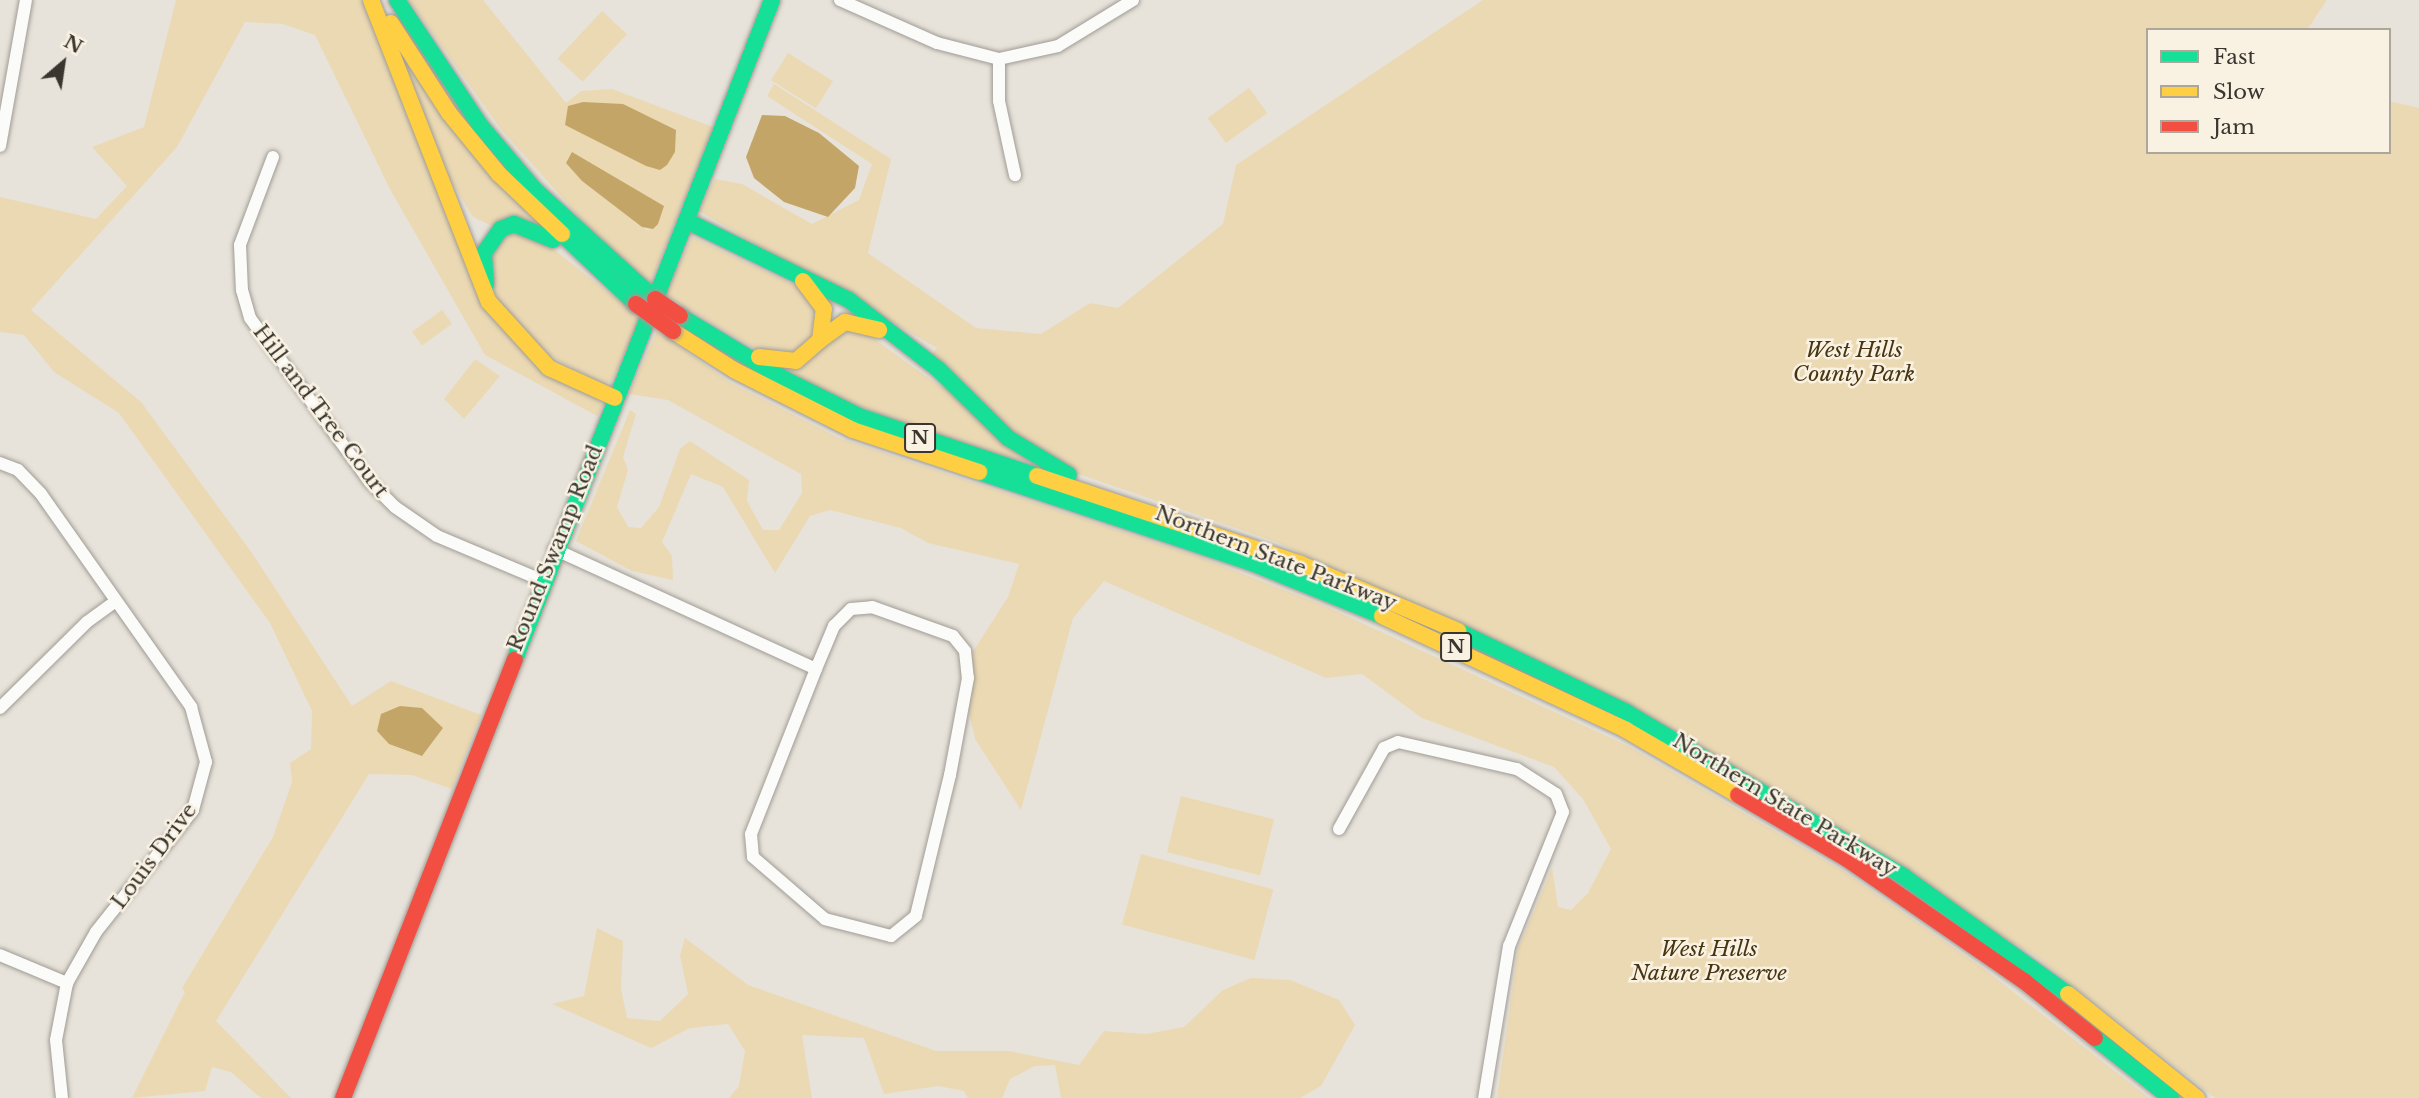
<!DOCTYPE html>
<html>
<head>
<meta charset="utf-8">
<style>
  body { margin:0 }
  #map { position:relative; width:2419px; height:1098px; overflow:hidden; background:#e7e3da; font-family:"Libre Baskerville",serif }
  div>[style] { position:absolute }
  .green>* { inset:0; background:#ebd9b3; transform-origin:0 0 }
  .water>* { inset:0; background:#c3a667 }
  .roads { filter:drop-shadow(0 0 2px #a09c95) drop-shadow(0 0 2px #a09c95) }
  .street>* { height:12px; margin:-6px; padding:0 6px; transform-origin:6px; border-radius:6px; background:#fbfbf9 }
  .fast>* { height:16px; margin:-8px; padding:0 8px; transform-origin:8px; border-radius:8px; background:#16e098 }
  .slow>* { height:16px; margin:-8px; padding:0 8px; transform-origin:8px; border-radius:8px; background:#ffcf43 }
  .jam>* { height:16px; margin:-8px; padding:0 8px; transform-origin:8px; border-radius:8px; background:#f24e42 }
  .bridges { filter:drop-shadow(0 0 2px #a09c95) drop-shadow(0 0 2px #a09c95) }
  .jam-bridge>* { height:16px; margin:-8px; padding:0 8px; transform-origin:8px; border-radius:8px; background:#f24e42 }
  span { translate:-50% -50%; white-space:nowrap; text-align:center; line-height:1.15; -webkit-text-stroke:5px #f9f1e2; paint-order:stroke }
  .shield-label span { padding:2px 5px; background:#f9f1e2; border:2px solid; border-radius:5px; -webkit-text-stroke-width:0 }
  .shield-label { font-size:19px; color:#393630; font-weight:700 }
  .park-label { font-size:21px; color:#463510; font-style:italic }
  .street-label { font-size:21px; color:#393630 }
  .legend { position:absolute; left:2146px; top:28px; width:245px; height:126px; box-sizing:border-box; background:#f9f1e2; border:2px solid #aca69b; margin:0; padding:9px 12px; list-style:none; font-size:21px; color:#393630 }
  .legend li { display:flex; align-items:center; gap:14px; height:35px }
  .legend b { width:35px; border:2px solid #aca69b }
  .north { position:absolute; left:28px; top:28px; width:70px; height:70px; -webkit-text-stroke:5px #f9f1e2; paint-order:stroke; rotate:29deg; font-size:19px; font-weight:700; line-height:28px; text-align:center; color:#393630 }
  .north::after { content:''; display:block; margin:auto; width:24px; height:32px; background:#393630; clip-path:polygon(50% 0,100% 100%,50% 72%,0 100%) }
</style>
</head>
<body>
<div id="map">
  <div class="green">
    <i style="clip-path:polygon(176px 0,362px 0,480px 294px,603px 405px,597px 416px,485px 355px,391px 191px,315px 35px,283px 24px,245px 22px,177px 147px,31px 310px,141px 402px,252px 553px,352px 706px,391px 681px,481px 715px,452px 789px,412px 775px,369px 774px,216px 1021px,291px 1098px,261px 1098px,231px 1072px,212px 1067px,205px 1091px,132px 1098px,185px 992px,182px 988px,273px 837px,292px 782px,290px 763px,311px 749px,312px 711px,270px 623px,119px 413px,54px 372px,24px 335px,0 332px,0 197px,96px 219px,127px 186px,92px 147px,144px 127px)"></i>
    <i style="clip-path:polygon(evenodd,409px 0,483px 0,566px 103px,581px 91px,612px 89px,713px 127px,650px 284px,618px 260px,500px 128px,409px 0,565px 125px,676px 130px,675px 152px,660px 170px,565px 125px,409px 0,582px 181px,658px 224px,647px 230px,582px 181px)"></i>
    <i style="clip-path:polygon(1483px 0,2327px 0,2307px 30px,2148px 30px,2148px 152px,2389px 152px,2389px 101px,2419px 108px,2419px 1098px,2215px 1098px,2033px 954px,1420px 607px,1276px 542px,1070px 471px,1035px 452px,929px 357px,937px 348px,699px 211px,715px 179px,742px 184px,812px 224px,859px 200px,872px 164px,767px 96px,774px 84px,891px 159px,868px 253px,976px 328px,1041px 334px,1090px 303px,1118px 308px,1223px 224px,1236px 165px)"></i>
    <i style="left:602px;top:11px;width:34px;height:65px;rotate:43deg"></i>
    <i style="left:788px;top:53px;width:53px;height:32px;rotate:32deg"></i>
    <i style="clip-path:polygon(404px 61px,535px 223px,490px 225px,473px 217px,429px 145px)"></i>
    <i style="left:1249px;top:88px;width:31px;height:51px;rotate:54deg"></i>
    <i style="clip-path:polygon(510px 233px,533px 233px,641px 318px,611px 382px,604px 384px,542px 352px,500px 303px,486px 277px,487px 259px)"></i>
    <i style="clip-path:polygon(692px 237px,809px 292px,821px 331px,795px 356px,761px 352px,665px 295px)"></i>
    <i style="left:442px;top:310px;width:17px;height:37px;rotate:54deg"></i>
    <i style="clip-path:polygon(860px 329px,940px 386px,955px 392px,1031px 463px,952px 442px,821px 391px,785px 367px,829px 337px)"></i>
    <i style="clip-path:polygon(657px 331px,731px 383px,839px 438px,1205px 559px,1325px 606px,1628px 746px,1842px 870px,1983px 968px,2149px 1098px,1497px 1098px,1518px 949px,1552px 868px,1558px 907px,1571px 910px,1588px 893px,1611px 849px,1583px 799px,1554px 767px,1422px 718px,1362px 674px,1326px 678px,1104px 581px,1073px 618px,1021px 810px,975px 739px,960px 672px,1008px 597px,1019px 564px,928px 543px,901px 528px,830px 510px,810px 516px,775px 573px,723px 487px,691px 474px,662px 542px,672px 556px,673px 580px,632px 571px,576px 541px,630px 410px,636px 414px,623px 457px,628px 470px,617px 507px,628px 527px,641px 528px,659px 507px,680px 449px,690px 441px,749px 480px,747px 501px,763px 530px,779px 530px,802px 493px,801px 474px,668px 400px,629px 394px)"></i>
    <i style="clip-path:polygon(475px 359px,500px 376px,464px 419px,444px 399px)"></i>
    <i style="left:1181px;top:796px;width:96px;height:58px;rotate:14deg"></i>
    <i style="left:1141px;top:854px;width:137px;height:73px;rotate:15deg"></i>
    <i style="clip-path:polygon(597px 928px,623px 941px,621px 989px,627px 1018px,660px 1021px,688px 994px,680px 955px,685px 938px,748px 985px,936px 1051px,1009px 1051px,1079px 1065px,1104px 1031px,1146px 1034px,1184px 1027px,1223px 990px,1251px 978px,1290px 980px,1339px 1000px,1355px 1025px,1321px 1086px,1300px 1098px,1061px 1098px,1055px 1065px,1035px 1066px,1010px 1079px,1002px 1098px,968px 1098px,964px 1091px,938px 1086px,884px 1094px,864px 1038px,802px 1035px,812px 1098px,729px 1098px,739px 1086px,745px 1051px,728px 1024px,690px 1028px,651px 1048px,552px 1004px,584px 996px)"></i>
  </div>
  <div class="water">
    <i style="clip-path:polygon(583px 102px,623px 104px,676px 130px,675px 152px,667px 165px,660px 170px,646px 166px,565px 125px,568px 106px)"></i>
    <i style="clip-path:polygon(762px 115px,785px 116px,819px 133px,859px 166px,855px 188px,828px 217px,784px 202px,754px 178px,746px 157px)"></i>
    <i style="clip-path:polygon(572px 152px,664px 206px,658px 224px,653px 229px,642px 227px,582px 181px,566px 163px)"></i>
    <i style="clip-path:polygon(400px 706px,422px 708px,443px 728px,422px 756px,389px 744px,377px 731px,381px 714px)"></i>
  </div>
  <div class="roads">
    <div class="street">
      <i style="left:840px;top:0;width:106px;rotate:23.9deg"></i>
      <i style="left:937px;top:43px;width:64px;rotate:14.5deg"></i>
      <i style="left:999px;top:59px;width:60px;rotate:-12.4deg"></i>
      <i style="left:1058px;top:46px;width:88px;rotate:-31.5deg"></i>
      <i style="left:999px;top:59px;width:42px;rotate:90deg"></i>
      <i style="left:999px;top:101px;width:76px;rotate:77.8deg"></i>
      <i style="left:0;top:146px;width:148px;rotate:-79.9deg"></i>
      <i style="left:273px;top:157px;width:94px;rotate:110.6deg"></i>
      <i style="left:240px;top:245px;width:45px;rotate:87.5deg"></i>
      <i style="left:242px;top:290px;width:29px;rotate:74deg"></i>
      <i style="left:250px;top:318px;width:203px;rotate:53.8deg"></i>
      <i style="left:370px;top:482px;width:35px;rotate:45deg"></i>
      <i style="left:395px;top:507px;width:51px;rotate:34.6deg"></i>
      <i style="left:437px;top:536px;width:113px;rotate:22.9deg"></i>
      <i style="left:0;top:463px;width:19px;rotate:21deg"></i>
      <i style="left:18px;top:470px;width:33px;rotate:46deg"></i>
      <i style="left:41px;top:494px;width:261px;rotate:54.8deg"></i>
      <i style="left:191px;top:707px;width:57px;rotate:74.7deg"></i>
      <i style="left:206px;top:762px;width:50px;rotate:105.2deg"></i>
      <i style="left:193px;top:810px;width:156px;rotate:128.5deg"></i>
      <i style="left:96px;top:932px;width:59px;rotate:119.6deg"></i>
      <i style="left:67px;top:983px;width:58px;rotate:100.9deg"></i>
      <i style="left:56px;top:1040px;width:58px;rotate:84.1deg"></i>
      <i style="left:554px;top:549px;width:288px;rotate:24.6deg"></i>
      <i style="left:816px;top:669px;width:47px;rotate:-67.3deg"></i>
      <i style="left:834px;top:626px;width:24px;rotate:-45deg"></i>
      <i style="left:851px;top:609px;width:21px;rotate:-5deg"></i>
      <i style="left:872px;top:607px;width:86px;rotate:19.7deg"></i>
      <i style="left:953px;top:636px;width:19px;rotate:51deg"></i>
      <i style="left:965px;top:651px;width:27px;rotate:84deg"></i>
      <i style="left:968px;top:678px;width:99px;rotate:100.5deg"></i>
      <i style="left:950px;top:775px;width:145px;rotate:103.6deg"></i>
      <i style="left:916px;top:916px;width:32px;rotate:141deg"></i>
      <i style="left:891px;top:936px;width:68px;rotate:-165.6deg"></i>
      <i style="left:825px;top:919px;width:95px;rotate:-139.3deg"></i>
      <i style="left:753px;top:857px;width:23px;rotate:-95deg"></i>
      <i style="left:751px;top:834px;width:177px;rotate:-68.5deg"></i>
      <i style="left:0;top:708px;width:122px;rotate:-44.7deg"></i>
      <i style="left:87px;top:622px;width:34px;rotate:-36deg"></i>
      <i style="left:1339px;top:829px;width:93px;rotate:-60.9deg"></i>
      <i style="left:1384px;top:748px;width:15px;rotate:-23deg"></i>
      <i style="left:1398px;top:742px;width:122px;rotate:12.8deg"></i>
      <i style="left:1517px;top:769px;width:46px;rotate:32.7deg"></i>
      <i style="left:1556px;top:794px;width:19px;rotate:69deg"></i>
      <i style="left:1563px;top:812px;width:144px;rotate:111.9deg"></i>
      <i style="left:1509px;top:946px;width:154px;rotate:99.3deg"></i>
      <i style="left:0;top:955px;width:73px;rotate:22.7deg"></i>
    </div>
    <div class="fast">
      <i style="left:397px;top:0;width:150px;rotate:56.4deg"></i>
      <i style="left:480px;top:125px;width:85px;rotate:49.8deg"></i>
      <i style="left:535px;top:190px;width:162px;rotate:42.2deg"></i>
      <i style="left:687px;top:221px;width:180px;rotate:26deg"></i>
      <i style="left:849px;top:300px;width:113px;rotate:37.8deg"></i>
      <i style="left:938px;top:369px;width:98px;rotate:44.6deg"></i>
      <i style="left:1008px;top:438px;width:71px;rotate:31.2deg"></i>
      <i style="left:562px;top:234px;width:102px;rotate:43.4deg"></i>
      <i style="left:486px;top:284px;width:31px;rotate:-94deg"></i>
      <i style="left:484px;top:253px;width:29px;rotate:-55deg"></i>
      <i style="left:501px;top:229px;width:14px;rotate:-21deg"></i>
      <i style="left:514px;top:224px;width:42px;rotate:22.3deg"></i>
      <i style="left:680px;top:316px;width:122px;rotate:31.2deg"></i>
      <i style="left:784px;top:379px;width:84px;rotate:26.3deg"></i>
      <i style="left:859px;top:416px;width:188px;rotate:18.6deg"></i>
      <i style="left:979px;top:472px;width:286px;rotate:18.4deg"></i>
      <i style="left:1250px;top:562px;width:143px;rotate:22.2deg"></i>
      <i style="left:1458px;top:631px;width:187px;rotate:25.7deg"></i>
      <i style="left:1626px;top:712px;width:322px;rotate:30.6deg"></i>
      <i style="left:1903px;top:876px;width:203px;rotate:35.6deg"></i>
      <i style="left:515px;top:659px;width:707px;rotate:-68.69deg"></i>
      <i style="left:2095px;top:1038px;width:97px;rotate:38.3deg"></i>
    </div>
    <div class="slow">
      <i style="left:371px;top:0;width:324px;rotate:68.7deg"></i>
      <i style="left:489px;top:302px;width:89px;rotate:47.7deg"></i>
      <i style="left:549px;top:368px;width:72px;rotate:24.4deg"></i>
      <i style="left:391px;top:23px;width:107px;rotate:57.2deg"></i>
      <i style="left:449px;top:113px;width:79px;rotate:50.7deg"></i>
      <i style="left:499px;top:174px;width:87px;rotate:43.6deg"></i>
      <i style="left:673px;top:331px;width:72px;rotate:32.6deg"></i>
      <i style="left:734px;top:370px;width:133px;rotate:26.8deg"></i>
      <i style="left:853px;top:430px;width:133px;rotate:18.4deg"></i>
      <i style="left:820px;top:340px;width:31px;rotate:-36deg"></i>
      <i style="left:845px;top:322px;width:35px;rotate:13deg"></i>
      <i style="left:759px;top:357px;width:37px;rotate:6deg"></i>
      <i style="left:796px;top:361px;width:32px;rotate:-41deg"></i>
      <i style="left:820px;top:340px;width:31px;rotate:-83deg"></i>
      <i style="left:824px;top:309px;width:35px;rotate:-127deg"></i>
      <i style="left:1037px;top:476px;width:278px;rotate:18.4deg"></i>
      <i style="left:1301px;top:564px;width:171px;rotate:23.1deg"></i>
      <i style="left:1382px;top:616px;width:269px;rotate:25deg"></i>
      <i style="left:1626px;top:730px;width:129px;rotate:30.1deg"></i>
      <i style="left:2068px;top:994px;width:166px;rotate:38.9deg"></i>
    </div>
    <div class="jam">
      <i style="left:1738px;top:795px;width:126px;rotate:30.4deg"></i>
      <i style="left:1847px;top:859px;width:215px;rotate:34.6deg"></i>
      <i style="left:2024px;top:981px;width:91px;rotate:38.8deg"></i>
      <i style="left:343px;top:1098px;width:471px;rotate:-68.6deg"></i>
    </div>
  </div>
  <div class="bridges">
    <div class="jam-bridge">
      <i style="left:655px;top:299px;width:30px;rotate:34deg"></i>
      <i style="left:636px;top:304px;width:46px;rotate:36.1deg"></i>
    </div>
  </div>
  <div class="shield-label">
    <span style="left:920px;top:438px">N</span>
    <span style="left:1456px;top:647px">N</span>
  </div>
  <div class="park-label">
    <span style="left:1854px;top:362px">West Hills<br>County Park</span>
    <span style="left:1709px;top:961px">West Hills<br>Nature Preserve</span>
  </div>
  <div class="street-label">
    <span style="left:321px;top:411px;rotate:53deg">Hill and Tree Court</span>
    <span style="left:555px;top:548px;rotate:-68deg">Round Swamp Road</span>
    <span style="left:1276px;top:558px;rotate:21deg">Northern State Parkway</span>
    <span style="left:1785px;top:805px;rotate:31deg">Northern State Parkway</span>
    <span style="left:154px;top:856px;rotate:-53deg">Louis Drive</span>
  </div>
  <ul class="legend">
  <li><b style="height:9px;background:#16e098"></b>Fast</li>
  <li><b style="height:9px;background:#ffcf43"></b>Slow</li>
  <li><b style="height:9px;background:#f24e42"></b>Jam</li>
  </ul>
  <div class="north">N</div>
</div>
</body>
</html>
